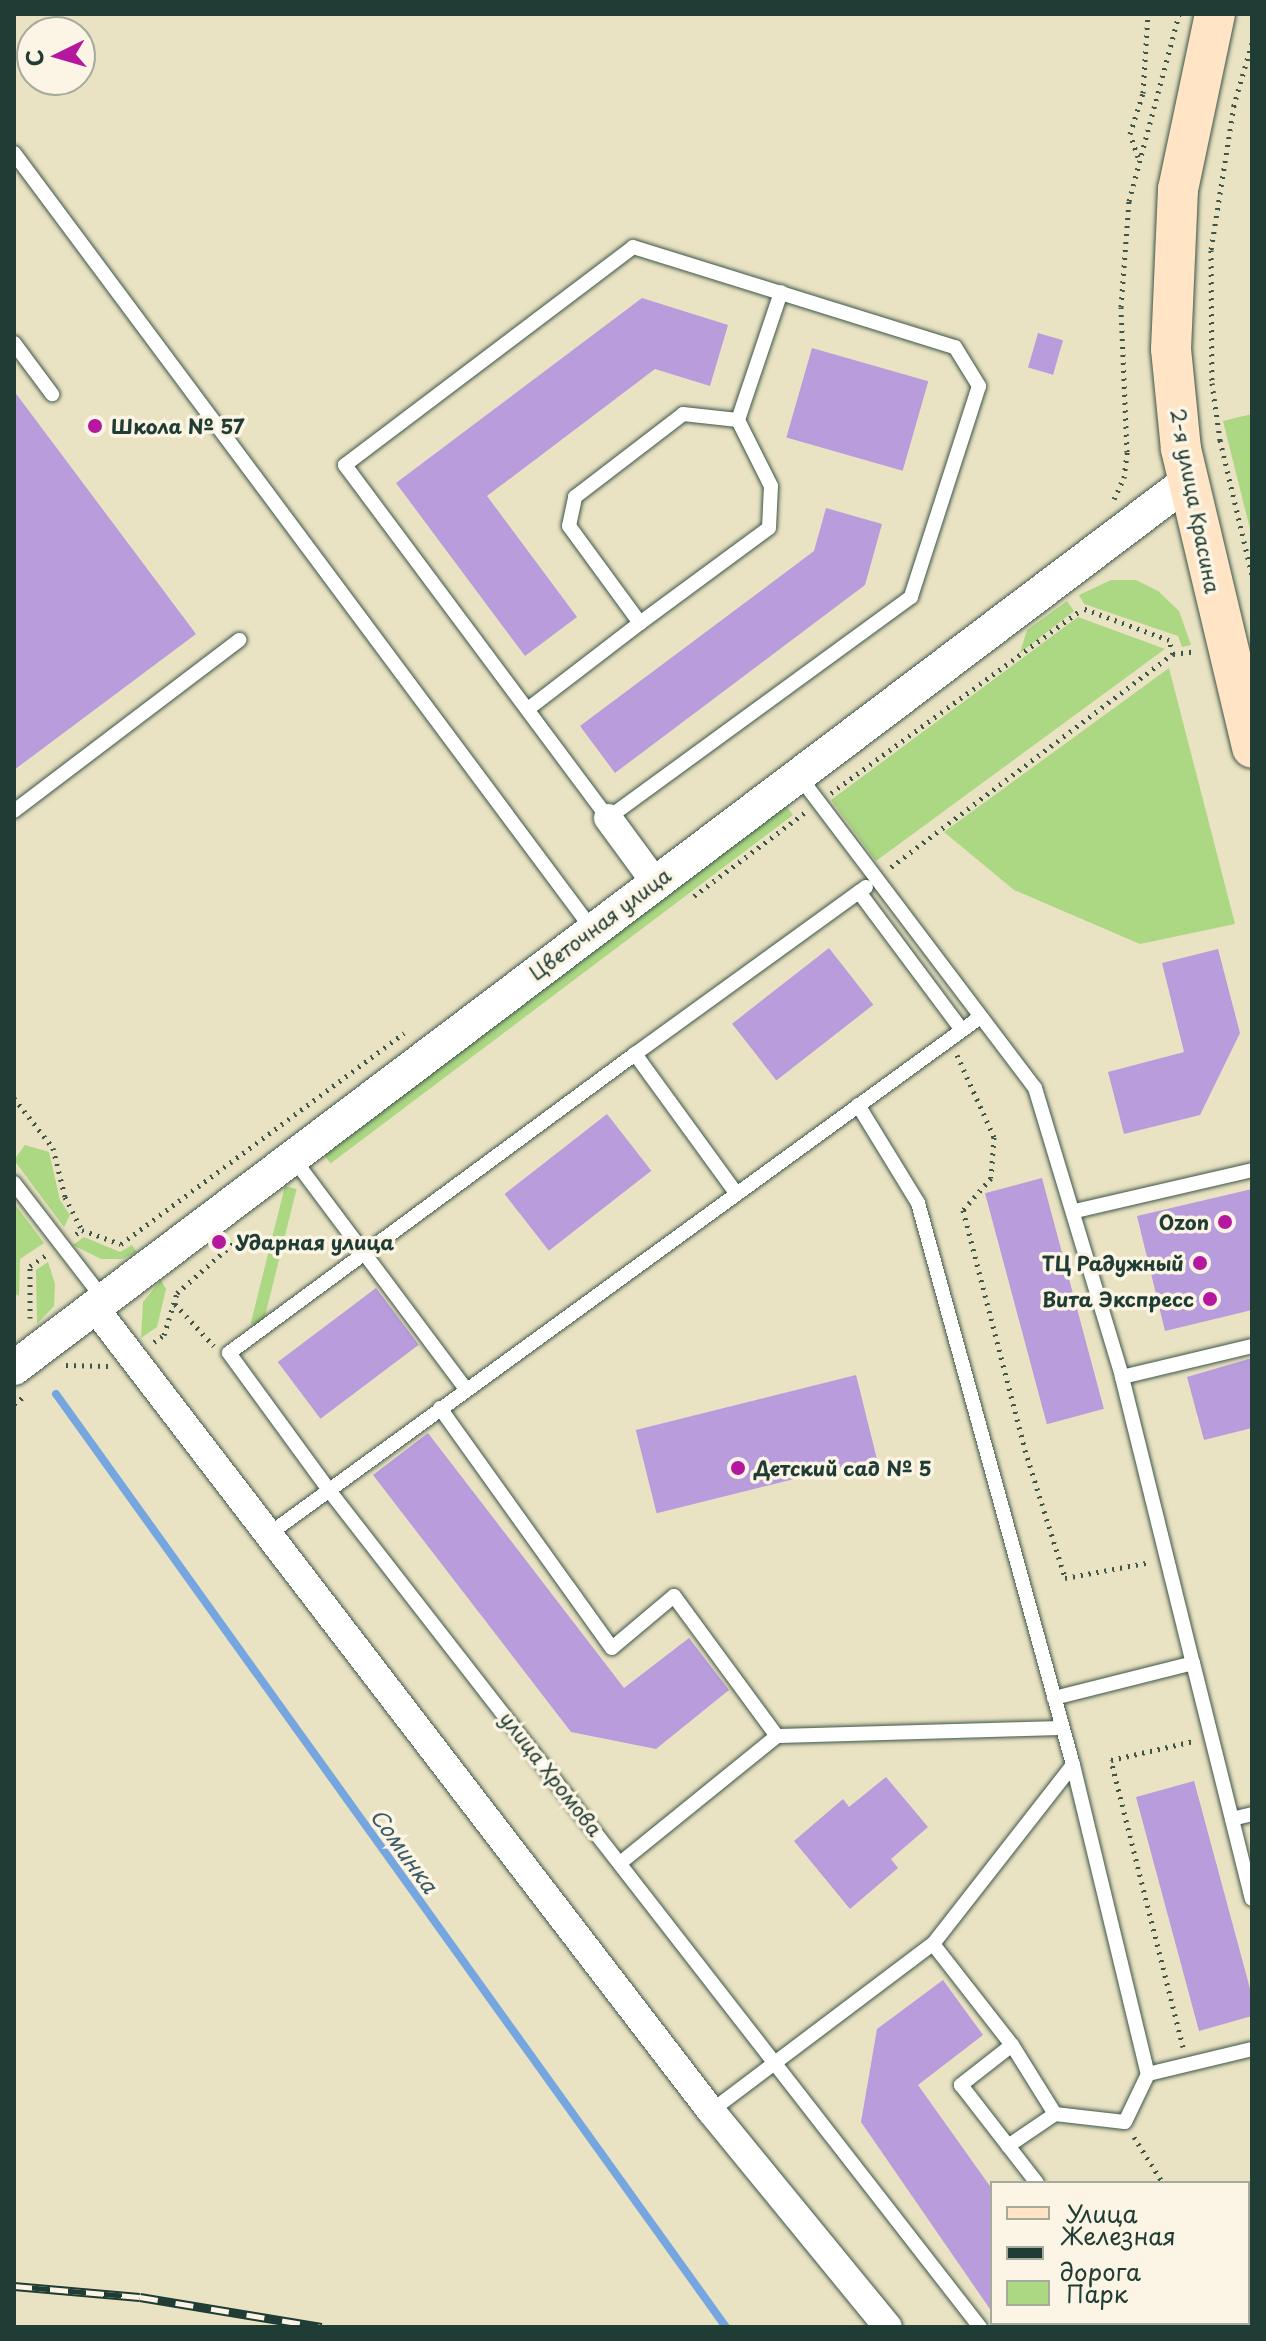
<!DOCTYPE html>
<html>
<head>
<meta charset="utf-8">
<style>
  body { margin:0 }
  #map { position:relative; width:1266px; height:2341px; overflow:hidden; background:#eae3c3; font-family:"Playpen Sans",sans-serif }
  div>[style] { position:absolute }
  .green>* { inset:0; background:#acd783; transform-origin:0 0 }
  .stream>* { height:8px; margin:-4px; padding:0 4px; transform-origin:4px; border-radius:4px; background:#76a6e0 }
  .building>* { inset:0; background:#b89cdb; transform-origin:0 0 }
  .path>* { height:5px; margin-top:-2.5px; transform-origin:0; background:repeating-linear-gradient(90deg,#3d5649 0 2px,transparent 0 8px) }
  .roads { filter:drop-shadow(0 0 2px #3d5649) drop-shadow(0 0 2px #3d5649) }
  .service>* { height:14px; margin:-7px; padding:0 7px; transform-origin:7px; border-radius:7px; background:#fff }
  .minor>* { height:28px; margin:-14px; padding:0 14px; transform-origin:14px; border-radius:14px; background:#fff }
  .tertiary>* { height:34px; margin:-17px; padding:0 17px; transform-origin:17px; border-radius:17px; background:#fff }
  .secondary>* { height:40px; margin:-20px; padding:0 20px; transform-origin:20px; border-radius:20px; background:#ffe4c6 }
  .rail>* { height:9px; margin-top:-4.5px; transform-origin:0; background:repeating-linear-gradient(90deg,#fcf5e5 0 18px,#1f3d34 0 36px); box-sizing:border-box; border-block:2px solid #1f3d34 }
  .dots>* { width:22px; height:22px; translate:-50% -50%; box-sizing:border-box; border:4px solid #fcf5e5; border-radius:50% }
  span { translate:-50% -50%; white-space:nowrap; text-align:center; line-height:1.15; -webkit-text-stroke:7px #fcf5e5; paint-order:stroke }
  .poi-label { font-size:20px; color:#1f3d34; font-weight:700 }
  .left { translate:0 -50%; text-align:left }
  .right { translate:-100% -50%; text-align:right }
  .street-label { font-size:20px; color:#1f3d34 }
  .water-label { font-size:22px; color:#395c68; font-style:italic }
  .frame { position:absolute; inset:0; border:16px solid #1f3d34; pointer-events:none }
  .legend { position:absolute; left:990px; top:2181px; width:260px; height:144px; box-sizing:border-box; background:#fcf5e5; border:2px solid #a4ab9e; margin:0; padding:10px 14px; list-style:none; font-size:24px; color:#1f3d34 }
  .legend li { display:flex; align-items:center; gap:16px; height:40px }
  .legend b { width:40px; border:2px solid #a4ab9e }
  .north { position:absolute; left:16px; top:16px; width:80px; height:80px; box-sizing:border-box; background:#fcf5e5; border:2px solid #a4ab9e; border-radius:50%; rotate:265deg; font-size:22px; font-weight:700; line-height:32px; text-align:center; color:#1f3d34 }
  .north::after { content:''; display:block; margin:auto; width:28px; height:36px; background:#b5179e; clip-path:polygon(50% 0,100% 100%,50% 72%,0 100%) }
</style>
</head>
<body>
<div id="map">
  <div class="green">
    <i style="clip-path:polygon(1252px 414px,1252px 537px,1223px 421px)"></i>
    <i style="clip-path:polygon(1111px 580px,1136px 580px,1158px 591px,1179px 611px,1191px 645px,1182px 647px,1178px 636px,1084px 604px,1079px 595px)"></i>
    <i style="clip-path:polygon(1067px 601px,1074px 611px,1020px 653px,1027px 630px)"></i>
    <i style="clip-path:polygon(1078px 617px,1165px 649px,876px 861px,831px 800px)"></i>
    <i style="clip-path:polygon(1169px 668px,1235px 924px,1140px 944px,1014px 890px,944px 832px)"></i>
    <i style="left:793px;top:815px;width:579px;height:22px;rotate:143deg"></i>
    <i style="clip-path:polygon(25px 1145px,49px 1152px,60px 1200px,70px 1215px,64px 1227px,14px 1160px)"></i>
    <i style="left:285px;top:1186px;width:12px;height:142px;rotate:14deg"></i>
    <i style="clip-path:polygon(14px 1203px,44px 1243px,20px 1259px,19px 1296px,14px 1293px)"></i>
    <i style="clip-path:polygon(84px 1237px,120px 1252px,132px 1245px,137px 1252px,122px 1259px,101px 1259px,73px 1245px)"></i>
    <i style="clip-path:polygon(48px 1262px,55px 1284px,54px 1306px,37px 1324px,36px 1270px)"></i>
    <i style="clip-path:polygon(161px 1280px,166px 1289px,157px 1327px,141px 1338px,143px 1302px)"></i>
  </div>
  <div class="stream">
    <i style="left:56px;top:1394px;width:1149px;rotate:54.32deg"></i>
  </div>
  <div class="building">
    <i style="clip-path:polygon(642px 298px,728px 325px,710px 386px,655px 369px,487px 496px,577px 617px,525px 656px,396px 483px)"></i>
    <i style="left:1038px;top:333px;width:26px;height:36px;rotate:16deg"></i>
    <i style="left:812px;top:348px;width:121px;height:93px;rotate:16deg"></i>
    <i style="clip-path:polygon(14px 391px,196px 634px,14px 770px)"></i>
    <i style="clip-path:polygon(826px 508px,882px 524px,865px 585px,615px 773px,580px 726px,814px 551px)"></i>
    <i style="left:829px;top:948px;width:72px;height:123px;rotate:52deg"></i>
    <i style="clip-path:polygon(1218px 949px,1240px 1033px,1200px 1115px,1124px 1134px,1108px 1072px,1184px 1052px,1162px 963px)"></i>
    <i style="left:607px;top:1114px;width:72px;height:130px;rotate:52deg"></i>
    <i style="left:1042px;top:1178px;width:239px;height:59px;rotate:75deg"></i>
    <i style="clip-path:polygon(1252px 1189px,1252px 1310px,1165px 1331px,1137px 1216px)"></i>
    <i style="left:376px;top:1288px;width:71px;height:123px;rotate:53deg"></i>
    <i style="clip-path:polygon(1252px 1358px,1252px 1428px,1204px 1440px,1187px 1377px)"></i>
    <i style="left:856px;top:1375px;width:86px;height:227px;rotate:76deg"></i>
    <i style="clip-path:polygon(428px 1433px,624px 1688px,689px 1638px,729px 1690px,656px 1749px,571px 1732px,373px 1475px)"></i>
    <i style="clip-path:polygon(886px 1777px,928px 1827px,891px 1859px,898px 1868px,850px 1909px,794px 1841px,843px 1799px,849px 1807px)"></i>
    <i style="clip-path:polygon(1194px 1781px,1252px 1996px,1252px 2016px,1199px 2031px,1136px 1797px)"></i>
    <i style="clip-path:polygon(943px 1980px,983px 2035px,918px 2085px,992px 2189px,992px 2312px,861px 2122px,877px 2029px)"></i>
  </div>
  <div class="path">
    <i style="left:1252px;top:43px;width:65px;rotate:106.2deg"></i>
    <i style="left:1234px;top:105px;width:147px;rotate:99deg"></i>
    <i style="left:1211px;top:250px;width:133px;rotate:89.6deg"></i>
    <i style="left:1212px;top:383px;width:58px;rotate:82deg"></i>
    <i style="left:1220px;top:440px;width:139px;rotate:76.7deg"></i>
    <i style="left:1138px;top:157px;width:24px;rotate:-109deg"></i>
    <i style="left:1130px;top:134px;width:43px;rotate:-72.4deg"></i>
    <i style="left:1143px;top:93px;width:79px;rotate:-86.4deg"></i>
    <i style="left:1114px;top:499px;width:23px;rotate:-65deg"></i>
    <i style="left:1124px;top:478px;width:26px;rotate:-83deg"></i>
    <i style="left:1127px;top:452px;width:145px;rotate:-92.4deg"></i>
    <i style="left:1121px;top:307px;width:106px;rotate:-85.7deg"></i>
    <i style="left:1129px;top:201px;width:193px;rotate:-75deg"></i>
    <i style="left:1173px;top:654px;width:23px;rotate:-7deg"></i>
    <i style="left:831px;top:793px;width:311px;rotate:-36.2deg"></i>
    <i style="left:891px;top:867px;width:353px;rotate:-37.1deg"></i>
    <i style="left:1173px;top:654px;width:15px;rotate:-106deg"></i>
    <i style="left:1169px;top:640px;width:93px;rotate:-159.8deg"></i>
    <i style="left:694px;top:896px;width:138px;rotate:-37deg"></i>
    <i style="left:957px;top:1055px;width:90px;rotate:65.7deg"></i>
    <i style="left:994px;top:1137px;width:41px;rotate:94.2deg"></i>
    <i style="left:991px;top:1178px;width:43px;rotate:131.2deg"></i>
    <i style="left:963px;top:1210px;width:248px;rotate:75.5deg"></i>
    <i style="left:1025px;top:1450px;width:134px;rotate:72.6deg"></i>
    <i style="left:1065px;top:1578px;width:87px;rotate:-10.5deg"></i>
    <i style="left:14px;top:1098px;width:63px;rotate:52deg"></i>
    <i style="left:53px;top:1148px;width:50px;rotate:76.2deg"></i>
    <i style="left:65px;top:1197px;width:37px;rotate:63deg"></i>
    <i style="left:76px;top:1234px;width:7px;rotate:-34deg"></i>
    <i style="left:82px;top:1230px;width:41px;rotate:19.7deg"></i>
    <i style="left:121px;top:1244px;width:353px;rotate:-36.7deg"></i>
    <i style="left:175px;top:1304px;width:57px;rotate:47.1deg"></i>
    <i style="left:30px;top:1318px;width:52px;rotate:-90deg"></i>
    <i style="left:30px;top:1266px;width:22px;rotate:-34deg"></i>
    <i style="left:154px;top:1342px;width:12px;rotate:-35deg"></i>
    <i style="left:164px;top:1335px;width:44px;rotate:-72.8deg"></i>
    <i style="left:177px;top:1293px;width:79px;rotate:-41.4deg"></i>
    <i style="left:66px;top:1365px;width:42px;rotate:1.4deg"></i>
    <i style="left:14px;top:1404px;width:15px;rotate:-37deg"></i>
    <i style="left:1183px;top:2047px;width:296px;rotate:-104.1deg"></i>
    <i style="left:1111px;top:1760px;width:85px;rotate:-12.9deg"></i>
    <i style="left:1134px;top:2137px;width:54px;rotate:57.8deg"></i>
  </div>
  <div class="roads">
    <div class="service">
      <i style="left:14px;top:153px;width:968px;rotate:53.32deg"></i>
      <i style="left:633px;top:247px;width:337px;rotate:17.3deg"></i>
      <i style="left:955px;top:347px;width:46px;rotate:58.4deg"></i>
      <i style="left:979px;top:386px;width:222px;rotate:107.9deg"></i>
      <i style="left:911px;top:597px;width:375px;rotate:143.9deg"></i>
      <i style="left:608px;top:818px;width:440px;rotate:-126.7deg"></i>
      <i style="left:345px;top:465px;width:361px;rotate:-37.1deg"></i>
      <i style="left:14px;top:343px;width:64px;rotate:53.3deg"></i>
      <i style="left:640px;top:623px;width:160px;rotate:-36.4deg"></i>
      <i style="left:769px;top:528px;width:42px;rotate:-87.3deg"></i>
      <i style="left:771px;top:486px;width:74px;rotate:-116.6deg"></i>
      <i style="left:528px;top:709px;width:141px;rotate:-37.5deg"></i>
      <i style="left:640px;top:623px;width:120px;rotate:-126.2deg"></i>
      <i style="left:569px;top:526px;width:30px;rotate:-78deg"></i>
      <i style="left:575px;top:497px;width:136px;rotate:-37.5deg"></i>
      <i style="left:683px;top:414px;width:55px;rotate:6.2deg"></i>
      <i style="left:738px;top:420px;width:135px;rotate:-71.4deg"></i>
      <i style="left:799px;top:776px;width:391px;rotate:52.9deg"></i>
      <i style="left:1035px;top:1088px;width:302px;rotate:73.2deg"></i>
      <i style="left:1122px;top:1377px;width:295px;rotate:76.1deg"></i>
      <i style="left:14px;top:811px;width:283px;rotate:-37.2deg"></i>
      <i style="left:866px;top:887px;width:9px;rotate:144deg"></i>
      <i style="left:859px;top:892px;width:172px;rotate:53.3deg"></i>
      <i style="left:635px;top:1054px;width:504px;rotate:143.63deg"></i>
      <i style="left:229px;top:1353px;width:168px;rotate:53.9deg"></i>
      <i style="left:328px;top:1489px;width:1062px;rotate:52.12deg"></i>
      <i style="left:858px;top:1105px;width:115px;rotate:58.5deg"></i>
      <i style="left:918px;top:1203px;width:583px;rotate:74.58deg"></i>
      <i style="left:1073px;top:1765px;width:318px;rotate:76.4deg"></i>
      <i style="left:1148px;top:2074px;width:107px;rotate:-13.5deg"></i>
      <i style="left:293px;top:1158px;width:287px;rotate:53.2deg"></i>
      <i style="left:14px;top:1183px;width:148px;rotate:52.4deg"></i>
      <i style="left:736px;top:1193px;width:172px;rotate:-126deg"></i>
      <i style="left:635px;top:1054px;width:276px;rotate:-35.9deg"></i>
      <i style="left:1075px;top:1211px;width:182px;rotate:-13deg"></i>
      <i style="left:1122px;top:1377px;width:134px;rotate:-13.4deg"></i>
      <i style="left:440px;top:1408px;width:295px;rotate:54.4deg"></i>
      <i style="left:612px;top:1648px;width:81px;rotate:-40deg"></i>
      <i style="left:674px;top:1596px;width:174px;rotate:53.7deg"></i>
      <i style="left:777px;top:1736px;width:202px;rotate:141deg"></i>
      <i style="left:269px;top:1534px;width:878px;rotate:-36.01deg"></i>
      <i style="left:1054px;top:1698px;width:143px;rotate:-14.1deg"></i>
      <i style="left:1193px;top:1663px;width:243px;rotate:76deg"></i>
      <i style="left:777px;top:1736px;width:285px;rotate:-1.6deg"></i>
      <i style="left:1232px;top:1819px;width:21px;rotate:-14deg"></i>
      <i style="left:933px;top:1944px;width:227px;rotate:-52deg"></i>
      <i style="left:711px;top:2111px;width:278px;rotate:-37deg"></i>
      <i style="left:933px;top:1944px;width:128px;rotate:52deg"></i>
      <i style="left:1012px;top:2045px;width:65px;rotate:141.9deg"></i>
      <i style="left:961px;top:2085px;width:124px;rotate:52.2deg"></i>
      <i style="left:1055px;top:2114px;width:70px;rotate:6.5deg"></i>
      <i style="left:1125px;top:2122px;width:53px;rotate:-64.4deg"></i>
      <i style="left:1008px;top:2146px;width:57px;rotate:-34.2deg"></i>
      <i style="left:1055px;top:2114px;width:81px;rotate:-121.9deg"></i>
      <i style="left:1248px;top:2298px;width:5px;rotate:-37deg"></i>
      <i style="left:1147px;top:2323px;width:5px;rotate:53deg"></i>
      <i style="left:1211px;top:2327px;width:6px;rotate:-39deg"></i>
    </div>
    <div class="minor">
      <i style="left:608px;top:818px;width:79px;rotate:53.7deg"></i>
      <i style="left:94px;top:1307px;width:1013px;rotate:52.5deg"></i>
      <i style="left:711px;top:2111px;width:279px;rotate:50.7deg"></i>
    </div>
    <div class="tertiary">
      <i style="left:14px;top:1368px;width:1470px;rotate:-37.06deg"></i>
    </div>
    <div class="secondary">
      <i style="left:1215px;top:14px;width:179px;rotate:101.9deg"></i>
      <i style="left:1178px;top:189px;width:160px;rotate:92.5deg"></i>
      <i style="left:1171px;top:349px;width:100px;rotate:84.3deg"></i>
      <i style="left:1181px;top:449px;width:307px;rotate:76.6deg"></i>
    </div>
  </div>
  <div class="rail">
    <i style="left:14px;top:2286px;width:126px;rotate:5deg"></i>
    <i style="left:140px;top:2297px;width:184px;rotate:9.4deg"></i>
  </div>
  <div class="dots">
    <i style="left:95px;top:426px;background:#b5179e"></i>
    <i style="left:1225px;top:1222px;background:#b5179e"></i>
    <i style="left:219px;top:1242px;background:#b5179e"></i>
    <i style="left:1200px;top:1263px;background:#b5179e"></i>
    <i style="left:1210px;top:1299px;background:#b5179e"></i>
    <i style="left:738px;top:1468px;background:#b5179e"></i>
  </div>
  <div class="poi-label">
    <span class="left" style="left:111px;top:426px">Школа № 57</span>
    <span class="right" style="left:1209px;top:1222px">Ozon</span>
    <span class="left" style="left:235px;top:1242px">Ударная улица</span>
    <span class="right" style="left:1184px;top:1263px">ТЦ Радужный</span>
    <span class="right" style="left:1194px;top:1299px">Вита Экспресс</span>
    <span class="left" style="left:754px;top:1468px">Детский сад № 5</span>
  </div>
  <div class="street-label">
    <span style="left:1195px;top:501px;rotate:79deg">2-я улица Красина</span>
    <span style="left:600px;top:924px;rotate:-37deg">Цветочная улица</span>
    <span style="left:551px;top:1774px;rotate:52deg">улица Хромова</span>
  </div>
  <div class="water-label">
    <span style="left:405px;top:1850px;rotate:54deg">Соминка</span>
  </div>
  <div class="frame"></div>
  <ul class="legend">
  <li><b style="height:10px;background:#ffe4c6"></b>Улица</li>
  <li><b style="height:10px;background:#1f3d34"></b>Железная дорога</li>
  <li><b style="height:22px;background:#acd783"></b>Парк</li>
  </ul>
  <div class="north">С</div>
</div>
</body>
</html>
